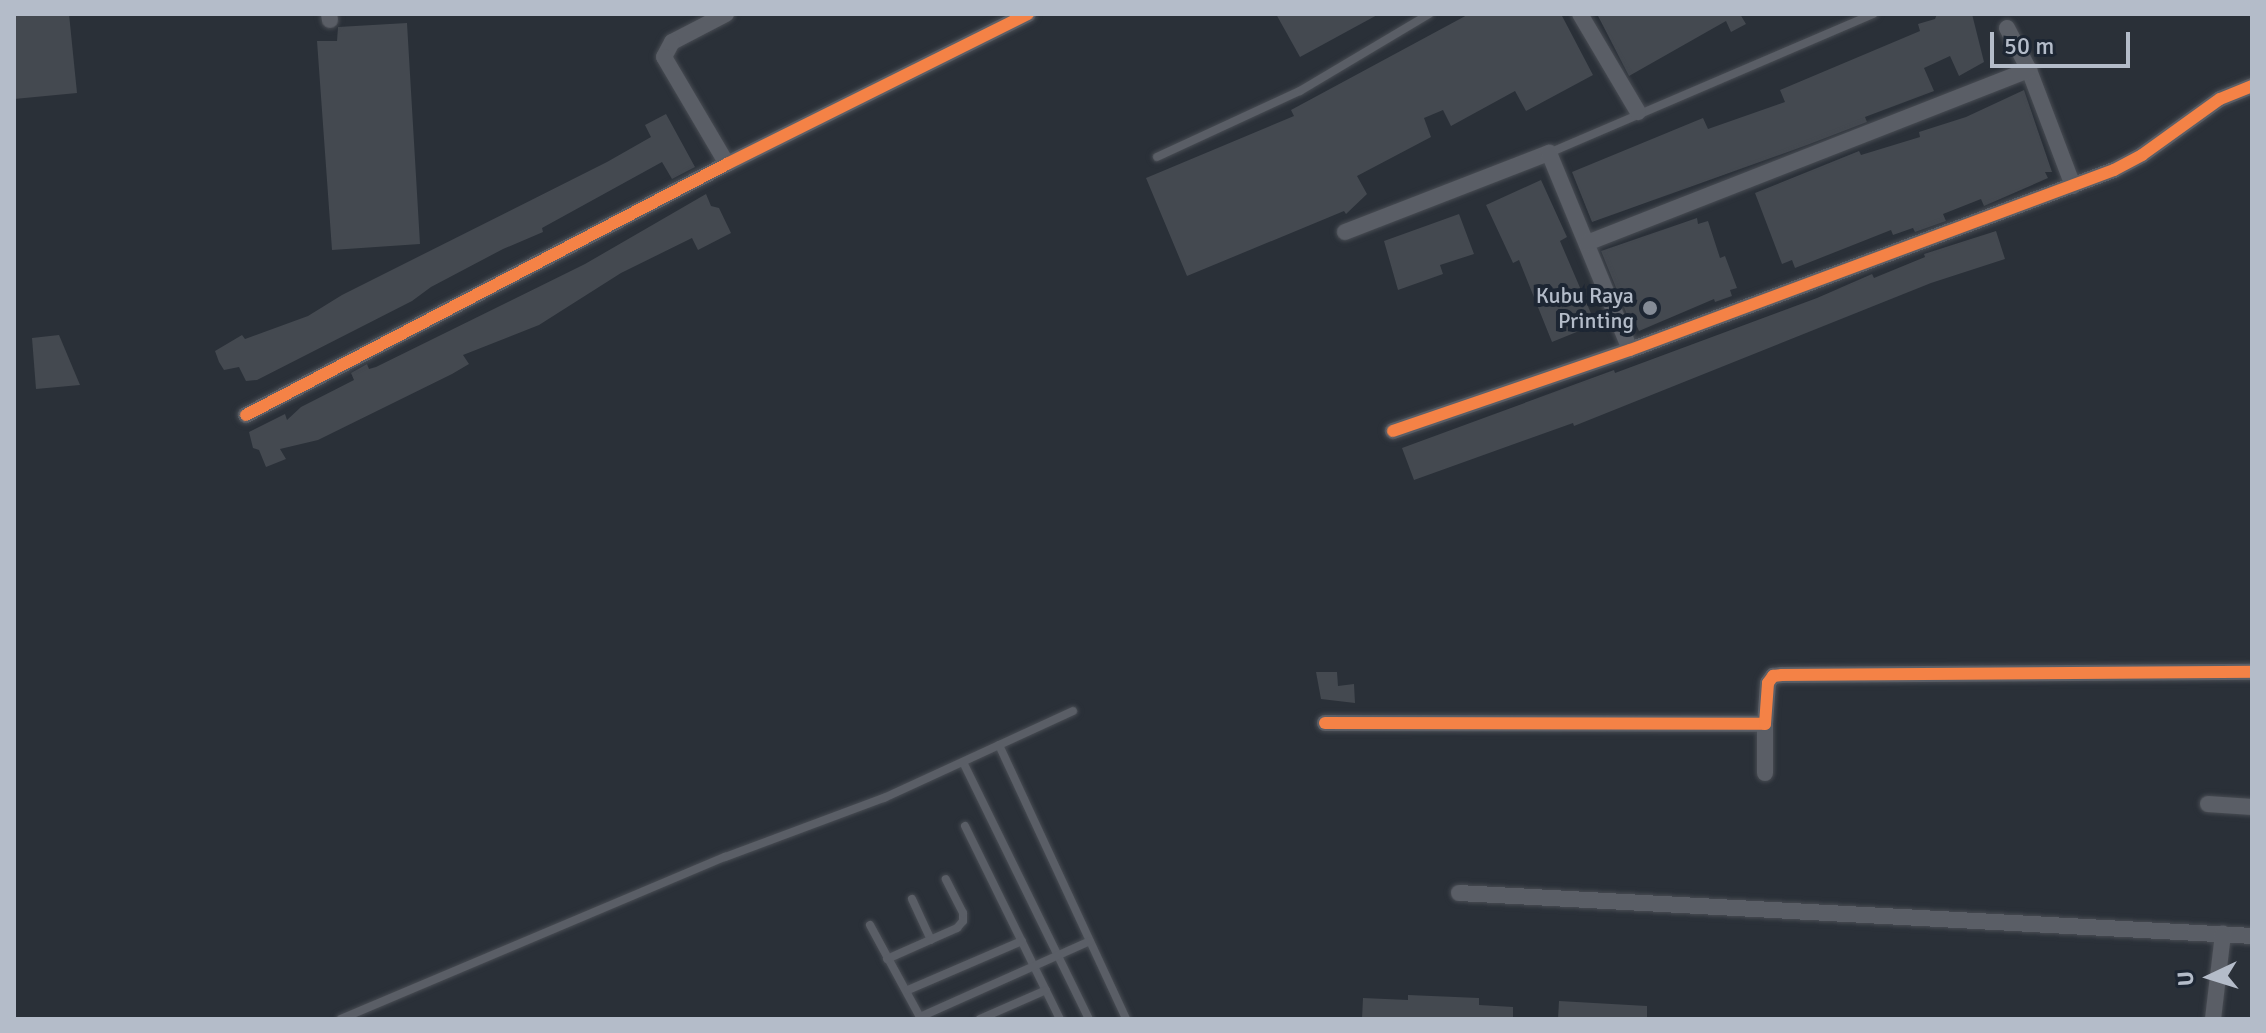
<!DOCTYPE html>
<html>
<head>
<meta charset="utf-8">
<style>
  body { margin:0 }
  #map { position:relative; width:2266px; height:1033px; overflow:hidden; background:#2a3038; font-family:Signika,sans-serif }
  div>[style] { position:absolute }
  .building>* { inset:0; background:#444950 }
  .roads { filter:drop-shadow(0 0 2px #484c53) drop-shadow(0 0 2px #484c53) }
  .service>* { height:8px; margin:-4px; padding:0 4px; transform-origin:4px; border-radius:4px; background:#5a5e66 }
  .minor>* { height:16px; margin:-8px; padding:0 8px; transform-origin:8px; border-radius:8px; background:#5a5e66 }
  .cycleway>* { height:12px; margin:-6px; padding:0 6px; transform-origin:6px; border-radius:6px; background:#f48246 }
  .dots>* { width:22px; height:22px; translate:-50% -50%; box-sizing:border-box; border:4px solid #1d2633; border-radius:50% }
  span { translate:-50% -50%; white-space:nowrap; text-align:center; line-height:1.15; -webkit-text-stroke:8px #1d2633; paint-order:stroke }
  .poi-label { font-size:22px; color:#b4bcc9 }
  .right { translate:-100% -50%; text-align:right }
  .frame { position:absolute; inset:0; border:16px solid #b4bcc9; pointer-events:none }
  .north { position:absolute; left:2170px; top:937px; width:80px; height:80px; -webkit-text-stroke:6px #1d2633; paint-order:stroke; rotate:266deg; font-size:22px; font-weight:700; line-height:32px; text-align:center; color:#b4bcc9 }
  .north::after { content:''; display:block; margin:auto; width:28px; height:36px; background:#b4bcc9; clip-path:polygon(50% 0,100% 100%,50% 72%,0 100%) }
  .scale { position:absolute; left:1990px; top:32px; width:140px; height:36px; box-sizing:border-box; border:4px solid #b4bcc9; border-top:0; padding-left:10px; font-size:24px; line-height:28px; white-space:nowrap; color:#b4bcc9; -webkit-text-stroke:6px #1d2633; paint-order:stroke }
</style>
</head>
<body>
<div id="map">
  <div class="building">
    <i style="clip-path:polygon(14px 14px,69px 14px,77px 93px,14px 99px)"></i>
    <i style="clip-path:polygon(1276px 14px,1379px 14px,1300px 57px)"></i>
    <i style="clip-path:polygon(1469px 14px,1561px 14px,1593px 75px,1526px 111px,1515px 91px,1451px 126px,1443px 110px,1424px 118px,1431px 137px,1357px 176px,1367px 194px,1346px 214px,1344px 211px,1187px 276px,1146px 178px,1294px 116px,1291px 110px)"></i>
    <i style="clip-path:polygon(1597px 14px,1740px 14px,1746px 24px,1731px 32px,1726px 21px,1629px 76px)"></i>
    <i style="clip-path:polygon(1937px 14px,1972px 14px,1984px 62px,1959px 76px,1950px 56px,1924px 68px,1934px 91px,1865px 117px,1867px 122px,1807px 145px,1592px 222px,1572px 172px,1703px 118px,1708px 129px,1785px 102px,1780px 90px,1920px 31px,1918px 24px,1935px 19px)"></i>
    <i style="clip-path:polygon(407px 23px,420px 244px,332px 250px,317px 41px,337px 41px,338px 27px)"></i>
    <i style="clip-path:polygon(2024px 90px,2052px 172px,2045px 172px,2048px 178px,1984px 206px,1981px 199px,1943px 214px,1946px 221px,1915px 232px,1913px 228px,1893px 235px,1891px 230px,1795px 268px,1792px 260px,1782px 264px,1755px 193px,1859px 151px,1861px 155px,1920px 137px,1919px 132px,1966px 117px)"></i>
    <i style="clip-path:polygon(666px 114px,695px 167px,672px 179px,662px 162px,542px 228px,543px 232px,503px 249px,431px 287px,412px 301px,257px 380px,246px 381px,239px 367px,224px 370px,219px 362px,215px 351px,242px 335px,245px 339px,308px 316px,342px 295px,607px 162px,651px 137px,645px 125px)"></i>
    <i style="clip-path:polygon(1541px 180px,1567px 237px,1560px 241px,1593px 318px,1581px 323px,1584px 329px,1552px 342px,1519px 260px,1513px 263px,1486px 205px)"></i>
    <i style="clip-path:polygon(706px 194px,711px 206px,719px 208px,731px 233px,698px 250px,692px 238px,621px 273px,539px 325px,463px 355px,469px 364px,452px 374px,318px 440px,280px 449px,286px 459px,266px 467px,259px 450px,253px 448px,249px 432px,285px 414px,287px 420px,301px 407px,354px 380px,351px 373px,367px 364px,369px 369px,376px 367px,585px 264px)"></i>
    <i style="clip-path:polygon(1459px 214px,1474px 254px,1440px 265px,1443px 274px,1398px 290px,1384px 241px)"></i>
    <i style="clip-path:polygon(1697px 218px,1698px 224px,1708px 221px,1720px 258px,1725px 256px,1737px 288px,1730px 290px,1732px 296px,1715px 302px,1714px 299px,1639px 331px,1634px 320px,1630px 322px,1601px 251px)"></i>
    <i style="clip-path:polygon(1996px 231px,2005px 259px,1931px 283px,1574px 426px,1573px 423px,1414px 480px,1402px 448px,1614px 370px,1615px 373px,1817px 298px,1872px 274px,1874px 278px,1925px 257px,1924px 254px)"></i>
    <i style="clip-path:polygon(59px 335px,80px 385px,36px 389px,32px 338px)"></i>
    <i style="clip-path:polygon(1316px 672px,1337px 672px,1338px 686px,1354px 684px,1355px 703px,1321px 699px)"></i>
    <i style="clip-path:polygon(1408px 995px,1479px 998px,1479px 1005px,1513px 1007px,1513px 1019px,1362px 1019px,1363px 998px,1408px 1000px)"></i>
    <i style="clip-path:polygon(1559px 1001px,1647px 1006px,1647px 1019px,1558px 1019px)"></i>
  </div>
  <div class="roads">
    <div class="service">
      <i style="left:1549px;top:153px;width:353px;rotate:-23.2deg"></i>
      <i style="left:1157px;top:157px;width:157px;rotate:-24.8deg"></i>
      <i style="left:1300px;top:91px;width:150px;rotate:-30.8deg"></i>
      <i style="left:999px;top:745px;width:302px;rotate:65.1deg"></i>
      <i style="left:963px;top:762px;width:286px;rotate:63.9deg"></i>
      <i style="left:965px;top:826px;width:215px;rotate:63.8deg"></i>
      <i style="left:912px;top:899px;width:45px;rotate:65.1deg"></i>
      <i style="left:870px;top:925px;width:105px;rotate:61.5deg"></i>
      <i style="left:920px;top:1017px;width:186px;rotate:-24.1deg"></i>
      <i style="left:887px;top:959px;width:77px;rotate:-23.9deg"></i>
      <i style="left:957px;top:928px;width:9px;rotate:-49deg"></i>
      <i style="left:963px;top:921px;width:8px;rotate:-90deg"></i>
      <i style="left:963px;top:913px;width:38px;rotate:-117deg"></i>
      <i style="left:908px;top:990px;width:124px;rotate:-23.3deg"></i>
      <i style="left:341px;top:1019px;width:417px;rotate:-22.9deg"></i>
      <i style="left:725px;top:857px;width:170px;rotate:-20.4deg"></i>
      <i style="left:884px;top:798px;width:208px;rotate:-24.7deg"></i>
      <i style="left:980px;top:1019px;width:72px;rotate:-23.7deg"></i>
    </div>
    <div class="minor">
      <i style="left:329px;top:14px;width:6px;rotate:81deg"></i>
      <i style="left:726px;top:14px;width:61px;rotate:152.6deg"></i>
      <i style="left:672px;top:42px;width:17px;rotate:118deg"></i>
      <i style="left:664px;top:57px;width:124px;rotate:59.5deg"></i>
      <i style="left:1580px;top:14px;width:114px;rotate:59.4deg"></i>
      <i style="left:2007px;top:28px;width:47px;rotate:62.4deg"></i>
      <i style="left:2029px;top:70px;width:124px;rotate:69.2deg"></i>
      <i style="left:1345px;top:232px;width:219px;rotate:-21.2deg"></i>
      <i style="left:1549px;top:153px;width:213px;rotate:67.6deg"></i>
      <i style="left:1587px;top:243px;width:475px;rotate:-21.4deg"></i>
      <i style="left:246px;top:415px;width:543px;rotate:-27.56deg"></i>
      <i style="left:727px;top:164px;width:336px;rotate:-26.5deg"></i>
      <i style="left:1393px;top:431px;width:250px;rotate:-18.9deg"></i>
      <i style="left:1630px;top:350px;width:516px;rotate:-20.4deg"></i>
      <i style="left:2114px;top:170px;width:32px;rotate:-28deg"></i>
      <i style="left:2142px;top:155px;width:96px;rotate:-35.7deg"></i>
      <i style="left:2220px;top:99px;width:35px;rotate:-22deg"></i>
      <i style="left:1325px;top:723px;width:440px;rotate:0.1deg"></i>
      <i style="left:1765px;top:724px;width:41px;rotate:-85.8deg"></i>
      <i style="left:1768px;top:683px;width:9px;rotate:-54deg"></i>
      <i style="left:1773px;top:676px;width:9px;rotate:-6deg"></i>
      <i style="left:1782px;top:675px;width:470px;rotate:-0.4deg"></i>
      <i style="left:1765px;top:724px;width:49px;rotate:90deg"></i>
      <i style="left:2208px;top:804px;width:44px;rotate:3.9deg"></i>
      <i style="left:1459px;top:893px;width:794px;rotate:3.1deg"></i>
      <i style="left:2213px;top:1019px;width:86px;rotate:-83.3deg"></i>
    </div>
  </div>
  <div class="cycleway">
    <i style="left:246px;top:415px;width:543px;rotate:-27.56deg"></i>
    <i style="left:727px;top:164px;width:336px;rotate:-26.5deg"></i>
    <i style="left:1393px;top:431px;width:250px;rotate:-18.9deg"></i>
    <i style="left:1630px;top:350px;width:516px;rotate:-20.4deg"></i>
    <i style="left:2114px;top:170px;width:32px;rotate:-28deg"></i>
    <i style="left:2142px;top:155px;width:96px;rotate:-35.7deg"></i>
    <i style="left:2220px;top:99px;width:35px;rotate:-22deg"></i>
    <i style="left:1325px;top:723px;width:440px;rotate:0.1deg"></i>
    <i style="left:1765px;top:724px;width:41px;rotate:-85.8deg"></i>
    <i style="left:1768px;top:683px;width:9px;rotate:-54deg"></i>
    <i style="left:1773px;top:676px;width:9px;rotate:-6deg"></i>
    <i style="left:1782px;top:675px;width:470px;rotate:-0.4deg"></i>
  </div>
  <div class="dots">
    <i style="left:1650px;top:308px;background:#848b96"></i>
  </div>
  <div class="poi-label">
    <span class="right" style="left:1634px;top:308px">Kubu Raya<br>Printing</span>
  </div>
  <div class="frame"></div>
  <div class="north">U</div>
  <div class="scale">50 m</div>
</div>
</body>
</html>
